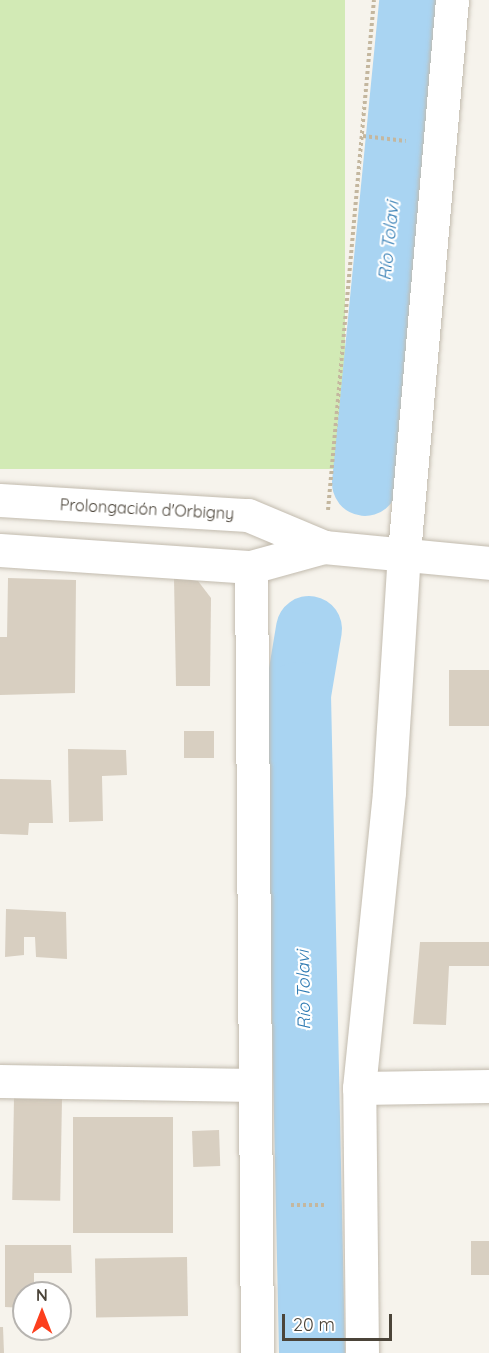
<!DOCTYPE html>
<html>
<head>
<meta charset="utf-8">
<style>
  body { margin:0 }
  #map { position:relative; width:489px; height:1353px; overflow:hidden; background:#f6f3ec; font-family:Quicksand,sans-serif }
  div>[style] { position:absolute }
  .green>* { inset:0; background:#d2eab5; transform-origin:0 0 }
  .river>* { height:66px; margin:-33px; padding:0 33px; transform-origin:33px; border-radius:33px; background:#a9d4f2 }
  .building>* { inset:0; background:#d8cfc1; transform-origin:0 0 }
  .path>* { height:4px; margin-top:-2px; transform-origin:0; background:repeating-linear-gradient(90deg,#c4b79f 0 3px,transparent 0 6px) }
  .roads { filter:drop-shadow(0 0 2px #c2bbae) drop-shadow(0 0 2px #c2bbae) }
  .minor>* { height:33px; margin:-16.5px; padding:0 16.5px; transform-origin:16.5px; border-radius:16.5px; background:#fff }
  .tertiary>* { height:33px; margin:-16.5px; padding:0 16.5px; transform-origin:16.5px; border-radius:16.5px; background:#fff }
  span { translate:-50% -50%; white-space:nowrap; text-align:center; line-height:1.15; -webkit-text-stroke:4.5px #fff; paint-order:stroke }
  .street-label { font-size:16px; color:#4b4439 }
  .water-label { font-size:18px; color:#2e7ab2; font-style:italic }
  .north { position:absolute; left:12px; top:1281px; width:60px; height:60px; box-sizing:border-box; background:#fff; border:2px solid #b7b4b0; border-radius:50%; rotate:0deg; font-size:16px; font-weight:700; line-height:24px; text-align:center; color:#4b4439 }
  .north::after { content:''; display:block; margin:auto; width:21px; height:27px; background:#fc3f1d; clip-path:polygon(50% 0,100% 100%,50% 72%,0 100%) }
  .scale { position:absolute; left:282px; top:1314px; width:110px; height:27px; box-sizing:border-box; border:3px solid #4b4439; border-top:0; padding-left:8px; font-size:18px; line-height:21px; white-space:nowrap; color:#4b4439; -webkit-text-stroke:4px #fff; paint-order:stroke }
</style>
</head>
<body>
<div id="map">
  <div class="green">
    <i style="left:0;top:0;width:345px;height:469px"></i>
  </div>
  <div class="river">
    <i style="left:365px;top:483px;width:485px;rotate:-84.4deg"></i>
    <i style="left:309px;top:629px;width:67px;rotate:99.5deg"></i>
    <i style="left:298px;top:695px;width:658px;rotate:88.78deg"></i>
  </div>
  <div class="building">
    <i style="clip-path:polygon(8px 578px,76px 580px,75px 693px,0 695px,0 637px,7px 637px)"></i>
    <i style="clip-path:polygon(174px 578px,198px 581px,211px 598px,210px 686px,176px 686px)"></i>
    <i style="left:449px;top:670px;width:40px;height:56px"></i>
    <i style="left:184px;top:731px;width:30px;height:27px"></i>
    <i style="clip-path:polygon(68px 749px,126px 750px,127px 775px,102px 776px,103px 821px,69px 822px)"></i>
    <i style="clip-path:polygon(0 779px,51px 780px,53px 823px,29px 823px,28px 835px,0 834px)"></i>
    <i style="clip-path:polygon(6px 909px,66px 912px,67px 959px,36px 957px,35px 937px,24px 937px,24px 955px,5px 957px)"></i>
    <i style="clip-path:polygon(420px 942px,489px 942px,489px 966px,449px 966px,446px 1025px,413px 1024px)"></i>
    <i style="left:14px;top:1098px;width:48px;height:102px;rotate:1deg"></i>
    <i style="left:173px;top:1117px;width:116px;height:100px;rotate:90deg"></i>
    <i style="left:219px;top:1130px;width:36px;height:27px;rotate:88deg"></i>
    <i style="left:471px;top:1241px;width:18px;height:34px"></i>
    <i style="clip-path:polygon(5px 1245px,71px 1245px,72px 1273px,34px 1273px,34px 1293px,24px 1293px,24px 1308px,5px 1307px)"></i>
    <i style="left:187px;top:1257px;width:59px;height:92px;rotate:89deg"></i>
    <i style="clip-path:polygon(0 1327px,3px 1327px,4px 1353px,0 1353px)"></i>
  </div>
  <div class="path">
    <i style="left:363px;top:136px;width:43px;rotate:6.6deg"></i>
    <i style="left:328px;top:510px;width:512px;rotate:-84.85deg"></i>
    <i style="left:291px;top:1205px;width:34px"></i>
  </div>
  <div class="roads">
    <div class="minor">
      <i style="left:251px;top:567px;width:786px;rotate:89.56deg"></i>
      <i style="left:0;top:1081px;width:255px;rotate:0.9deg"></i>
      <i style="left:359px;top:1088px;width:130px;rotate:-0.9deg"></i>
      <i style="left:362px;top:1353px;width:265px;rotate:-90.6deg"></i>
      <i style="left:359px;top:1088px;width:299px;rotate:-84.2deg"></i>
      <i style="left:389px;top:791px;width:238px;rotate:-86.4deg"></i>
      <i style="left:404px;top:553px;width:555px;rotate:-85.04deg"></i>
    </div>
    <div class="tertiary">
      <i style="left:0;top:500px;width:248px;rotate:3.5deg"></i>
      <i style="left:248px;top:515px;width:82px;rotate:22.8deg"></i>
      <i style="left:324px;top:547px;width:166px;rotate:5.5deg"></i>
      <i style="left:0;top:550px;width:252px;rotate:3.9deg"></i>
      <i style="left:251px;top:567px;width:76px;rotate:-15.3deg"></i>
    </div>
  </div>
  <div class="street-label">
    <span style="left:147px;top:509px;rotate:3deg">Prolongación d'Orbigny</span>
  </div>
  <div class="water-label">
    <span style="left:389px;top:241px;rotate:-84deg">Río Tolavi</span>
    <span style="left:304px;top:990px;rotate:-91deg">Río Tolavi</span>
  </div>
  <div class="north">N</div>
  <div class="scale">20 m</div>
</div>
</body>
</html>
